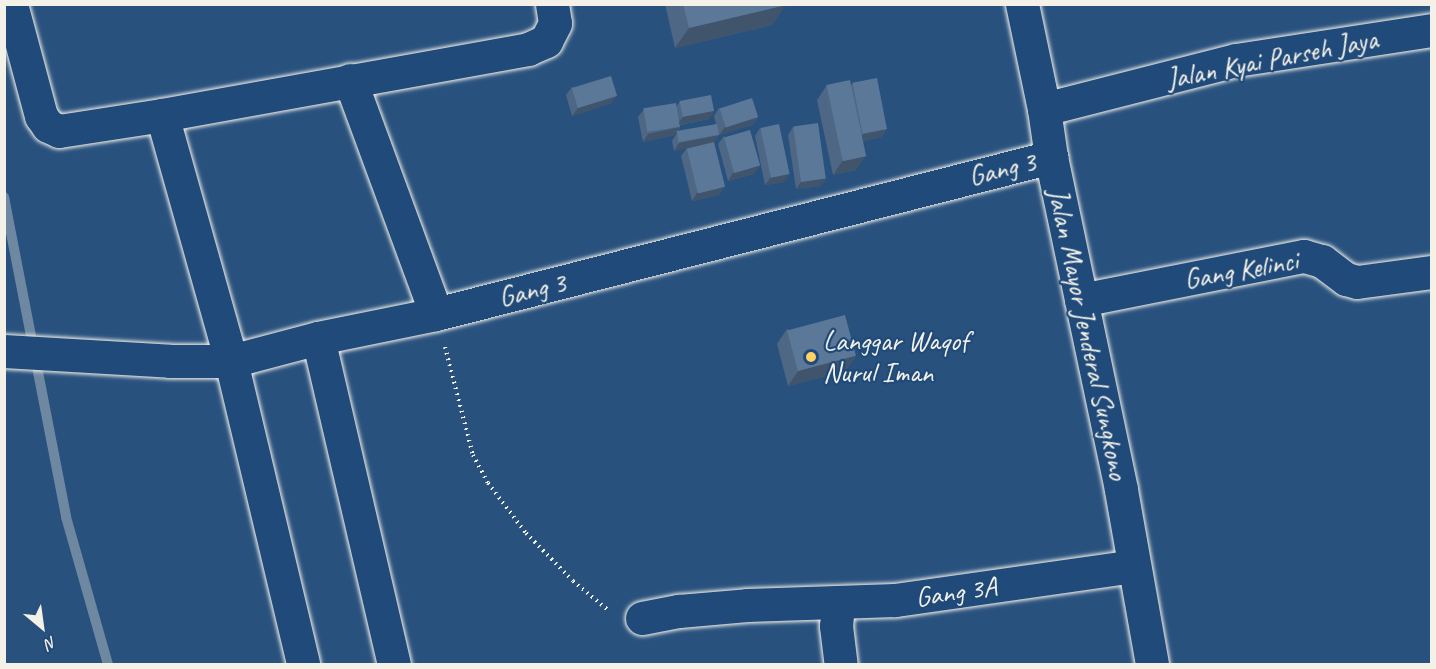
<!DOCTYPE html>
<html>
<head>
<meta charset="utf-8">
<style>
  body { margin:0 }
  #map { position:relative; width:1436px; height:669px; overflow:hidden; background:#28517e; font-family:Caveat,sans-serif }
  div>[style] { position:absolute }
  .stream>* { height:10px; margin:-5px; padding:0 5px; transform-origin:5px; border-radius:5px; background:#6e88a2 }
  .path>* { height:4px; margin-top:-2px; transform-origin:0; background:repeating-linear-gradient(90deg,#f4f1e8 0 1.5px,transparent 0 6px) }
  .roads { filter:drop-shadow(0 0 2px #f4f1e8) drop-shadow(0 0 2px #f4f1e8) }
  .street>* { height:33px; margin:-16.5px; padding:0 16.5px; transform-origin:16.5px; border-radius:16.5px; background:#1f4a7a }
  .primary>* { height:33px; margin:-16.5px; padding:0 16.5px; transform-origin:16.5px; border-radius:16.5px; background:#1f4a7a }
  .wall>* { inset:0; background:#4e6784 }
  .shaded-wall>* { inset:0; background:#40546b }
  .building>* { inset:0; background:#5b7899; transform-origin:0 0 }
  .dots>* { width:16px; height:16px; translate:-50% -50%; box-sizing:border-box; border:3px solid #1f4a7a; border-radius:50% }
  span { translate:-50% -50%; white-space:nowrap; text-align:center; line-height:1.15; -webkit-text-stroke:4.5px #1f4a7a; paint-order:stroke }
  .street-label { font-size:28px; color:#f4f1e8 }
  .poi-label { font-size:28px; color:#f4f1e8 }
  .left { translate:0 -50%; text-align:left }
  .frame { position:absolute; inset:0; border:6px solid #f4f1e8; pointer-events:none }
  .north { position:absolute; left:12px; top:597px; width:60px; height:60px; -webkit-text-stroke:4px #1f4a7a; paint-order:stroke; rotate:151deg; font-size:16px; font-weight:700; line-height:24px; text-align:center; color:#f4f1e8 }
  .north::after { content:''; display:block; margin:auto; width:21px; height:27px; background:#f4f1e8; clip-path:polygon(50% 0,100% 100%,50% 72%,0 100%) }
</style>
</head>
<body>
<div id="map">
  <div class="stream">
    <i style="left:4px;top:197px;width:326px;rotate:79deg"></i>
    <i style="left:66px;top:517px;width:153px;rotate:74.1deg"></i>
  </div>
  <div class="path">
    <i style="left:445px;top:347px;width:112px;rotate:75.5deg"></i>
    <i style="left:473px;top:455px;width:32px;rotate:62deg"></i>
    <i style="left:488px;top:483px;width:63px;rotate:52.8deg"></i>
    <i style="left:526px;top:533px;width:67px;rotate:45.6deg"></i>
    <i style="left:573px;top:581px;width:45px;rotate:39.6deg"></i>
  </div>
  <div class="roads">
    <div class="street">
      <i style="left:11px;top:4px;width:116px;rotate:75deg"></i>
      <i style="left:41px;top:116px;width:12px;rotate:55deg"></i>
      <i style="left:48px;top:126px;width:12px;rotate:24deg"></i>
      <i style="left:59px;top:131px;width:104px;rotate:-8.8deg"></i>
      <i style="left:162px;top:115px;width:372px;rotate:-10.2deg"></i>
      <i style="left:528px;top:49px;width:20px;rotate:-24deg"></i>
      <i style="left:546px;top:41px;width:20px;rotate:-63deg"></i>
      <i style="left:555px;top:23px;width:19px;rotate:-99deg"></i>
      <i style="left:350px;top:80px;width:249px;rotate:69.8deg"></i>
      <i style="left:1044px;top:109px;width:198px;rotate:-14.3deg"></i>
      <i style="left:1236px;top:60px;width:198px;rotate:-8.7deg"></i>
      <i style="left:162px;top:115px;width:255px;rotate:74.3deg"></i>
      <i style="left:231px;top:361px;width:311px;rotate:76.6deg"></i>
      <i style="left:1081px;top:300px;width:227px;rotate:-11.2deg"></i>
      <i style="left:1304px;top:256px;width:19px;rotate:16deg"></i>
      <i style="left:1322px;top:261px;width:30px;rotate:37deg"></i>
      <i style="left:1346px;top:279px;width:11px;rotate:15deg"></i>
      <i style="left:1357px;top:282px;width:76px;rotate:-7.6deg"></i>
      <i style="left:318px;top:338px;width:335px;rotate:76.9deg"></i>
      <i style="left:4px;top:351px;width:166px;rotate:3.4deg"></i>
      <i style="left:170px;top:361px;width:61px"></i>
      <i style="left:231px;top:361px;width:90px;rotate:-14.8deg"></i>
      <i style="left:318px;top:338px;width:120px;rotate:-11.5deg"></i>
      <i style="left:436px;top:314px;width:635px;rotate:-14.32deg"></i>
      <i style="left:838px;top:604px;width:22px;rotate:95deg"></i>
      <i style="left:836px;top:626px;width:38px;rotate:83deg"></i>
      <i style="left:642px;top:618px;width:38px;rotate:-11deg"></i>
      <i style="left:679px;top:611px;width:68px;rotate:-5deg"></i>
      <i style="left:747px;top:605px;width:148px;rotate:-1.9deg"></i>
      <i style="left:895px;top:600px;width:241px;rotate:-8.1deg"></i>
    </div>
    <div class="primary">
      <i style="left:1022px;top:4px;width:107px;rotate:78.2deg"></i>
      <i style="left:1044px;top:109px;width:49px;rotate:81.7deg"></i>
      <i style="left:1051px;top:157px;width:340px;rotate:78.1deg"></i>
      <i style="left:1121px;top:490px;width:177px;rotate:79.9deg"></i>
    </div>
  </div>
  <div class="wall">
    <i style="clip-path:polygon(665px 4px,786px 4px,772px 25px,675px 48px)"></i>
    <i style="clip-path:polygon(853px 83px,887px 129px,881px 137px,863px 141px,856px 170px,833px 175px,817px 100px,827px 85px,851px 85px)"></i>
    <i style="clip-path:polygon(572px 87px,611px 103px,572px 116px,566px 95px)"></i>
    <i style="clip-path:polygon(680px 101px,714px 111px,709px 119px,680px 125px,680px 127px,675px 135px,643px 142px,638px 117px,644px 109px,676px 107px)"></i>
    <i style="clip-path:polygon(719px 108px,758px 117px,752px 125px,719px 135px,714px 142px,719px 195px,692px 201px,681px 156px,687px 148px,691px 147px,674px 151px,672px 141px,677px 133px,716px 124px,714px 116px)"></i>
    <i style="clip-path:polygon(793px 127px,826px 178px,821px 186px,796px 189px,788px 135px)"></i>
    <i style="clip-path:polygon(760px 128px,784px 182px,765px 185px,755px 136px)"></i>
    <i style="clip-path:polygon(724px 136px,754px 174px,728px 181px,718px 144px)"></i>
    <i style="clip-path:polygon(787px 329px,856px 356px,845px 371px,788px 386px,777px 344px)"></i>
  </div>
  <div class="shaded-wall">
    <i style="clip-path:polygon(786px 5px,772px 25px,675px 48px,689px 28px)"></i>
    <i style="clip-path:polygon(617px 96px,611px 103px,572px 116px,578px 108px)"></i>
    <i style="clip-path:polygon(714px 111px,709px 119px,677px 125px,683px 117px)"></i>
    <i style="clip-path:polygon(758px 117px,752px 125px,719px 135px,725px 127px)"></i>
    <i style="clip-path:polygon(680px 127px,675px 135px,643px 142px,648px 134px)"></i>
    <i style="clip-path:polygon(887px 129px,881px 137px,857px 142px,863px 134px)"></i>
    <i style="clip-path:polygon(719px 135px,714px 143px,674px 151px,679px 143px)"></i>
    <i style="clip-path:polygon(866px 156px,856px 170px,833px 175px,843px 160px)"></i>
    <i style="clip-path:polygon(760px 166px,754px 174px,728px 181px,733px 173px)"></i>
    <i style="clip-path:polygon(790px 174px,784px 182px,765px 185px,771px 177px)"></i>
    <i style="clip-path:polygon(826px 178px,821px 186px,796px 189px,801px 182px)"></i>
    <i style="clip-path:polygon(725px 187px,719px 195px,692px 201px,697px 193px)"></i>
    <i style="clip-path:polygon(856px 356px,845px 371px,788px 386px,798px 371px)"></i>
  </div>
  <div class="building">
    <i style="clip-path:polygon(683px 4px,786px 4px,786px 5px,689px 28px)"></i>
    <i style="left:611px;top:76px;width:21px;height:41px;rotate:73deg"></i>
    <i style="left:877px;top:78px;width:52px;height:25px;rotate:79deg"></i>
    <i style="left:850px;top:80px;width:78px;height:24px;rotate:78deg"></i>
    <i style="left:711px;top:95px;width:16px;height:32px;rotate:79deg"></i>
    <i style="left:752px;top:98px;width:20px;height:34px;rotate:72deg"></i>
    <i style="left:676px;top:103px;width:24px;height:33px;rotate:81deg"></i>
    <i style="left:818px;top:123px;width:56px;height:25px;rotate:82deg"></i>
    <i style="left:717px;top:124px;width:11px;height:41px;rotate:80deg"></i>
    <i style="left:779px;top:124px;width:51px;height:19px;rotate:78deg"></i>
    <i style="left:750px;top:130px;width:37px;height:27px;rotate:74deg"></i>
    <i style="left:714px;top:142px;width:46px;height:28px;rotate:76deg"></i>
    <i style="left:845px;top:315px;width:42px;height:60px;rotate:75deg"></i>
  </div>
  <div class="dots">
    <i style="left:811px;top:357px;background:#ffd166"></i>
  </div>
  <div class="street-label">
    <span style="left:1272px;top:59px;rotate:-11deg">Jalan Kyai Parseh Jaya</span>
    <span style="left:1002px;top:169px;rotate:-14deg">Gang 3</span>
    <span style="left:1241px;top:270px;rotate:-10deg">Gang Kelinci</span>
    <span style="left:532px;top:290px;rotate:-14deg">Gang 3</span>
    <span style="left:1088px;top:334px;rotate:78deg">Jalan Mayor Jenderal Sungkono</span>
    <span style="left:956px;top:592px;rotate:-8deg">Gang 3A</span>
  </div>
  <div class="poi-label">
    <span class="left" style="left:823px;top:357px">Langgar Waqof<br>Nurul Iman</span>
  </div>
  <div class="frame"></div>
  <div class="north">N</div>
</div>
</body>
</html>
